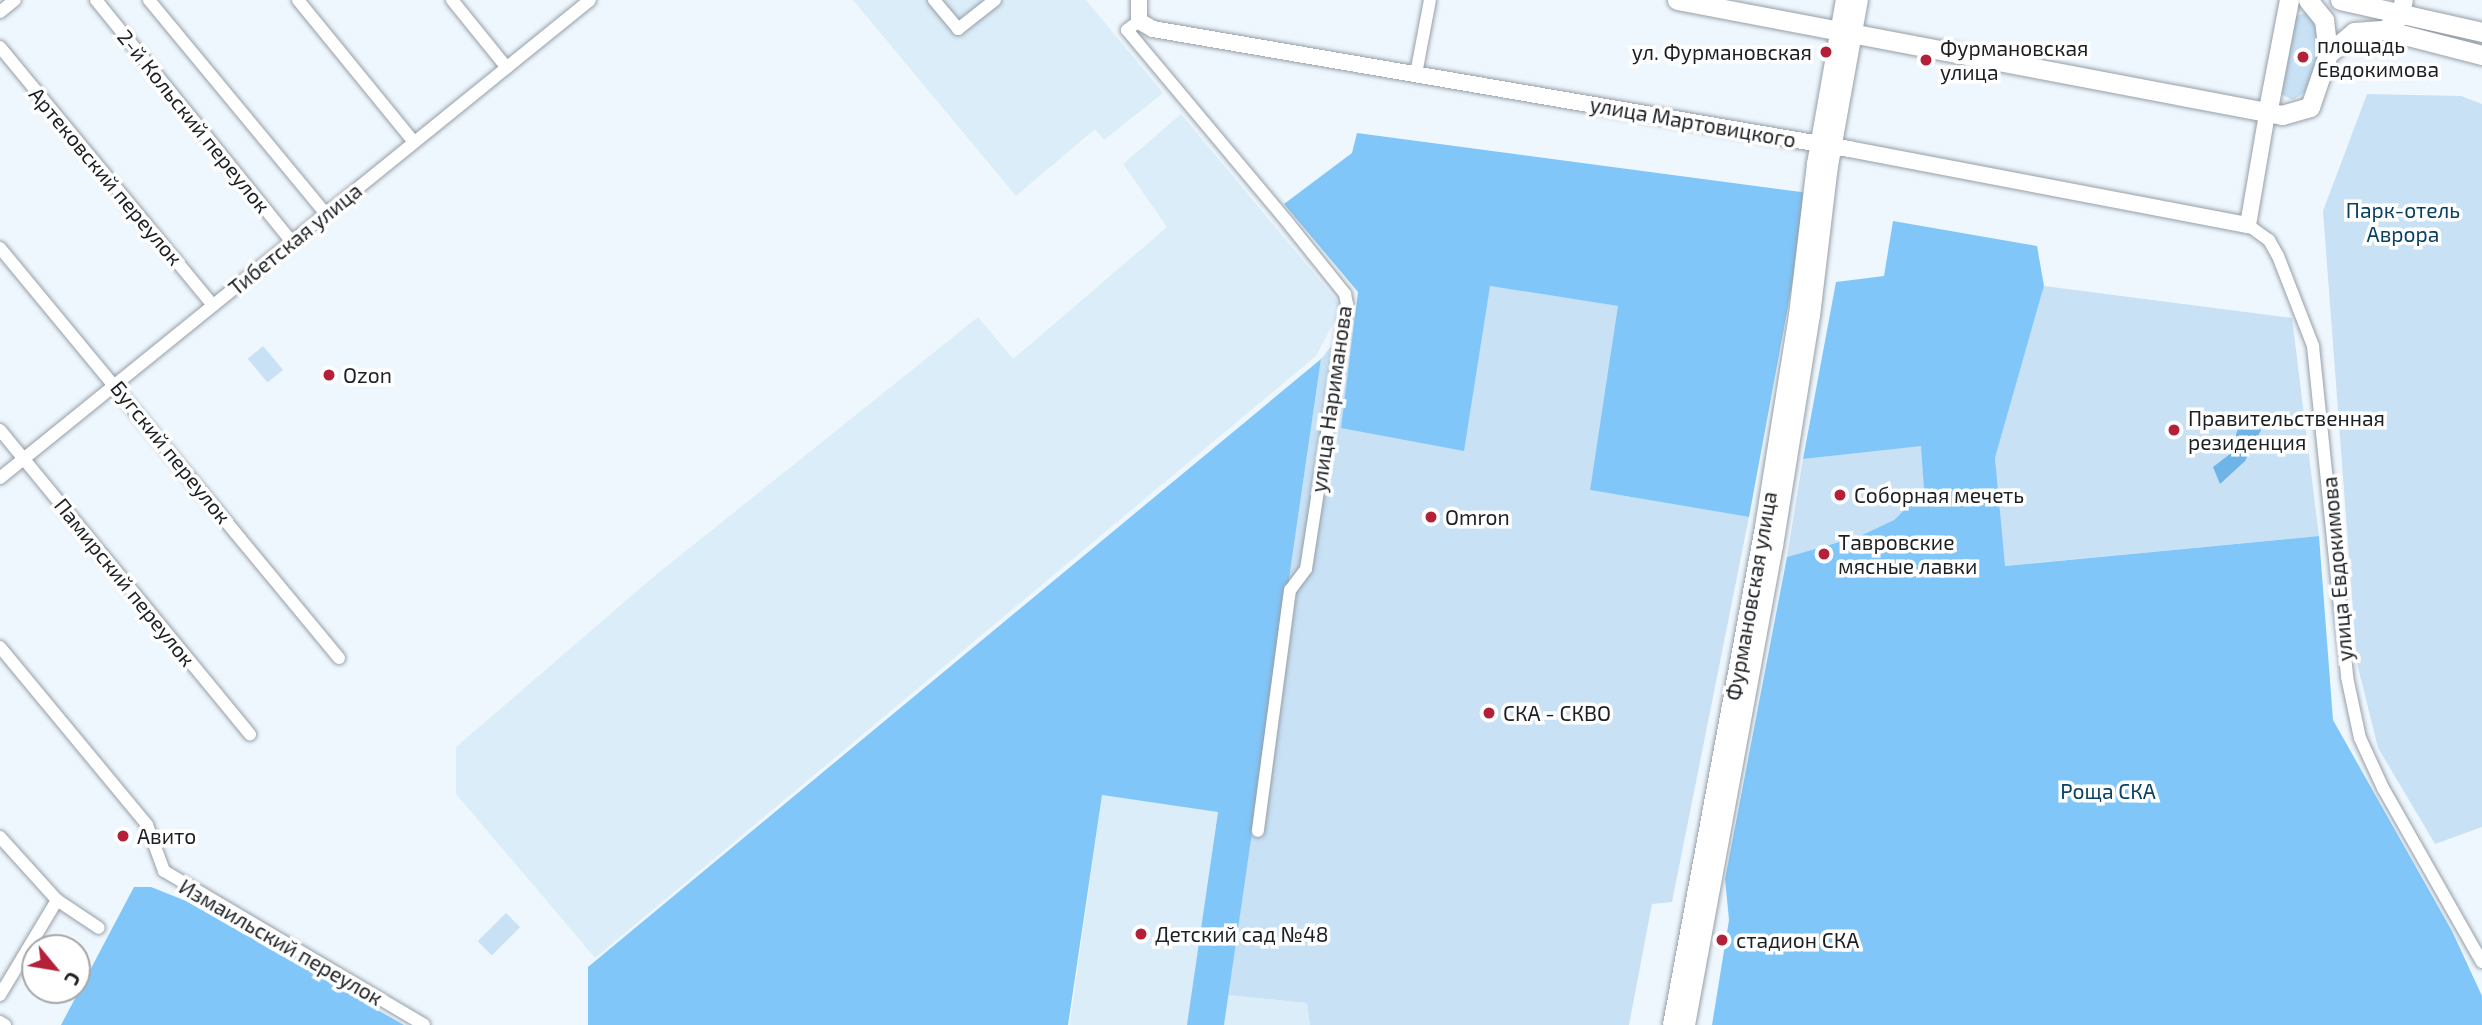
<!DOCTYPE html>
<html>
<head>
<meta charset="utf-8">
<style>
  body { margin:0 }
  #map { position:relative; width:2482px; height:1025px; overflow:hidden; background:#eff7fe; font-family:"Exo 2",sans-serif }
  div>[style] { position:absolute }
  .built>* { inset:0; background:#dcedfa; transform-origin:0 0 }
  .green>* { inset:0; background:#c8e1f5; transform-origin:0 0 }
  .forest>* { inset:0; background:#81c6f9 }
  .water>* { inset:0; background:#6fb4e7 }
  .roads { filter:drop-shadow(0 0 2px #969fa7) drop-shadow(0 0 2px #969fa7) }
  .minor>* { height:12px; margin:-6px; padding:0 6px; transform-origin:6px; border-radius:6px; background:#fff }
  .tertiary>* { height:16px; margin:-8px; padding:0 8px; transform-origin:8px; border-radius:8px; background:#fff }
  .secondary>* { height:18px; margin:-9px; padding:0 9px; transform-origin:9px; border-radius:9px; background:#fff }
  .primary>* { height:19px; margin:-9.5px; padding:0 9.5px; transform-origin:9.5px; border-radius:9.5px; background:#fff }
  .dots>* { width:19px; height:19px; translate:-50% -50%; box-sizing:border-box; border:4px solid #fff; border-radius:50% }
  span { translate:-50% -50%; white-space:nowrap; text-align:center; line-height:1.15; -webkit-text-stroke:7px #fff; paint-order:stroke }
  .poi-label { font-size:21px; color:#1d2023 }
  .left { translate:0 -50%; text-align:left }
  .right { translate:-100% -50%; text-align:right }
  .street-label { font-size:21px; color:#1d2023 }
  .park-label { font-size:21px; color:#094163 }
  .north { position:absolute; left:21px; top:934px; width:70px; height:70px; box-sizing:border-box; background:#fff; border:2px solid #a5a6a7; border-radius:50%; rotate:120deg; font-size:19px; font-weight:700; line-height:28px; text-align:center; color:#1d2023 }
  .north::after { content:''; display:block; margin:auto; width:24px; height:32px; background:#b32037; clip-path:polygon(50% 0,100% 100%,50% 72%,0 100%) }
</style>
</head>
<body>
<div id="map">
  <div class="built">
    <i style="clip-path:polygon(853px 0,1086px 0,1163px 93px,1104px 140px,1095px 129px,1016px 196px)"></i>
    <i style="clip-path:polygon(1181px 114px,1342px 307px,1316px 356px,595px 958px,456px 794px,456px 747px,652px 578px,978px 317px,1013px 359px,1167px 227px,1123px 164px)"></i>
    <i style="left:1102px;top:795px;width:117px;height:232px;rotate:8deg"></i>
    <i style="clip-path:polygon(1228px 995px,1307px 1003px,1310px 1025px,1224px 1025px)"></i>
  </div>
  <div class="green">
    <i style="clip-path:polygon(2308px 12px,2322px 36px,2311px 88px,2293px 100px,2279px 93px,2293px 17px)"></i>
    <i style="clip-path:polygon(2367px 94px,2461px 96px,2482px 104px,2482px 827px,2435px 844px,2378px 748px,2357px 663px,2323px 211px)"></i>
    <i style="clip-path:polygon(1490px 286px,1619px 306px,1590px 490px,1749px 517px,1672px 902px,1652px 904px,1629px 1025px,1310px 1025px,1307px 1003px,1228px 995px,1321px 359px,1356px 315px,1341px 428px)"></i>
    <i style="clip-path:polygon(2044px 286px,2292px 318px,2319px 536px,2004px 566px,1995px 458px)"></i>
    <i style="left:263px;top:346px;width:31px;height:20px;rotate:50deg"></i>
    <i style="clip-path:polygon(1922px 445px,1924px 490px,1894px 520px,1860px 536px,1787px 557px,1803px 459px)"></i>
    <i style="left:506px;top:913px;width:20px;height:40px;rotate:45deg"></i>
  </div>
  <div class="forest">
    <i style="clip-path:polygon(1357px 133px,1809px 193px,1749px 517px,1590px 490px,1618px 306px,1490px 286px,1464px 451px,1341px 428px,1358px 292px,1284px 204px,1352px 153px)"></i>
    <i style="clip-path:polygon(1893px 221px,2037px 246px,2044px 286px,1995px 458px,2005px 566px,2319px 536px,2333px 720px,2452px 931px,2482px 996px,2482px 1025px,1712px 1025px,1729px 920px,1725px 879px,1787px 557px,1860px 536px,1894px 520px,1924px 490px,1921px 446px,1803px 459px,1836px 282px,1884px 276px)"></i>
    <i style="clip-path:polygon(1321px 359px,1224px 1025px,1187px 1025px,1218px 812px,1102px 795px,1068px 1025px,588px 1025px,588px 967px)"></i>
    <i style="clip-path:polygon(134px 887px,151px 887px,186px 901px,404px 1025px,61px 1025px)"></i>
  </div>
  <div class="water">
    <i style="clip-path:polygon(2240px 422px,2254px 424px,2261px 430px,2245px 461px,2220px 484px,2213px 467px,2230px 454px)"></i>
  </div>
  <div class="roads">
    <div class="minor">
      <i style="left:96px;top:0;width:311px;rotate:51deg"></i>
      <i style="left:149px;top:0;width:278px;rotate:50.4deg"></i>
      <i style="left:298px;top:0;width:183px;rotate:50.8deg"></i>
      <i style="left:452px;top:0;width:87px;rotate:51deg"></i>
      <i style="left:934px;top:0;width:38px;rotate:50deg"></i>
      <i style="left:958px;top:29px;width:47px;rotate:-38.1deg"></i>
      <i style="left:0;top:12px;width:19px;rotate:-39deg"></i>
      <i style="left:1139px;top:21px;width:15px;rotate:143deg"></i>
      <i style="left:1127px;top:30px;width:253px;rotate:50.1deg"></i>
      <i style="left:1289px;top:224px;width:90px;rotate:51.3deg"></i>
      <i style="left:1345px;top:294px;width:10px;rotate:79deg"></i>
      <i style="left:1347px;top:304px;width:268px;rotate:98.8deg"></i>
      <i style="left:1306px;top:569px;width:26px;rotate:127deg"></i>
      <i style="left:1290px;top:590px;width:243px;rotate:97.6deg"></i>
      <i style="left:0;top:47px;width:335px;rotate:50.5deg"></i>
      <i style="left:1416px;top:74px;width:75px;rotate:-79.3deg"></i>
      <i style="left:2248px;top:225px;width:26px;rotate:36deg"></i>
      <i style="left:2269px;top:240px;width:18px;rotate:61deg"></i>
      <i style="left:2278px;top:256px;width:97px;rotate:68.7deg"></i>
      <i style="left:2313px;top:346px;width:333px;rotate:84.1deg"></i>
      <i style="left:2347px;top:677px;width:62px;rotate:78deg"></i>
      <i style="left:2360px;top:738px;width:55px;rotate:65.3deg"></i>
      <i style="left:2383px;top:788px;width:200px;rotate:60.4deg"></i>
      <i style="left:0;top:248px;width:532px;rotate:50.42deg"></i>
      <i style="left:0;top:430px;width:394px;rotate:50.6deg"></i>
      <i style="left:0;top:478px;width:759px;rotate:-39.01deg"></i>
      <i style="left:0;top:647px;width:231px;rotate:50.4deg"></i>
      <i style="left:147px;top:825px;width:49px;rotate:69.7deg"></i>
      <i style="left:164px;top:871px;width:302px;rotate:30.6deg"></i>
      <i style="left:0;top:837px;width:85px;rotate:47.9deg"></i>
      <i style="left:57px;top:900px;width:50px;rotate:33.7deg"></i>
      <i style="left:0;top:995px;width:111px;rotate:-59deg"></i>
      <i style="left:0;top:1022px;width:6px;rotate:31deg"></i>
    </div>
    <div class="tertiary">
      <i style="left:1139px;top:0;width:21px;rotate:90deg"></i>
      <i style="left:1139px;top:21px;width:16px;rotate:30deg"></i>
      <i style="left:1153px;top:29px;width:706px;rotate:9.78deg"></i>
      <i style="left:1849px;top:149px;width:406px;rotate:10.8deg"></i>
      <i style="left:2248px;top:225px;width:113px;rotate:-80.3deg"></i>
    </div>
    <div class="secondary">
      <i style="left:2385px;top:30px;width:20px;rotate:-41deg"></i>
      <i style="left:2400px;top:17px;width:17px;rotate:-77deg"></i>
      <i style="left:1672px;top:1025px;width:506px;rotate:-79.53deg"></i>
      <i style="left:1764px;top:527px;width:215px;rotate:-80.9deg"></i>
      <i style="left:1798px;top:315px;width:152px;rotate:-83.2deg"></i>
      <i style="left:1816px;top:164px;width:167px;rotate:-80deg"></i>
      <i style="left:1686px;top:1025px;width:487px;rotate:-79.6deg"></i>
      <i style="left:1774px;top:546px;width:233px;rotate:-80.9deg"></i>
      <i style="left:1811px;top:316px;width:151px;rotate:-83.2deg"></i>
      <i style="left:1829px;top:166px;width:169px;rotate:-79.8deg"></i>
    </div>
    <div class="primary">
      <i style="left:1677px;top:0;width:616px;rotate:10.76deg"></i>
      <i style="left:2282px;top:115px;width:29px;rotate:-16deg"></i>
      <i style="left:2310px;top:107px;width:56px;rotate:-71.2deg"></i>
      <i style="left:2328px;top:54px;width:34px;rotate:-40deg"></i>
      <i style="left:2354px;top:32px;width:31px;rotate:-4deg"></i>
      <i style="left:2385px;top:30px;width:100px;rotate:14.5deg"></i>
      <i style="left:2308px;top:0;width:26px;rotate:51deg"></i>
      <i style="left:2324px;top:20px;width:34px;rotate:83deg"></i>
      <i style="left:2340px;top:0;width:146px;rotate:12.7deg"></i>
      <i style="left:2267px;top:114px;width:116px;rotate:-79.1deg"></i>
    </div>
  </div>
  <div class="dots">
    <i style="left:1826px;top:52px;background:#b32037"></i>
    <i style="left:2303px;top:57px;background:#b32037"></i>
    <i style="left:1926px;top:60px;background:#b32037"></i>
    <i style="left:329px;top:375px;background:#b32037"></i>
    <i style="left:2174px;top:430px;background:#b32037"></i>
    <i style="left:1840px;top:495px;background:#b32037"></i>
    <i style="left:1431px;top:517px;background:#b32037"></i>
    <i style="left:1824px;top:554px;background:#b32037"></i>
    <i style="left:1489px;top:713px;background:#b32037"></i>
    <i style="left:123px;top:836px;background:#b32037"></i>
    <i style="left:1141px;top:934px;background:#b32037"></i>
    <i style="left:1722px;top:940px;background:#b32037"></i>
  </div>
  <div class="poi-label">
    <span class="left" style="left:2317px;top:57px">площадь<br>Евдокимова</span>
    <span class="left" style="left:1940px;top:60px">Фурмановская<br>улица</span>
    <span class="right" style="left:1812px;top:52px">ул. Фурмановская</span>
    <span class="left" style="left:343px;top:375px">Ozon</span>
    <span class="left" style="left:2188px;top:430px">Правительственная<br>резиденция</span>
    <span class="left" style="left:1854px;top:495px">Соборная мечеть</span>
    <span class="left" style="left:1445px;top:517px">Omron</span>
    <span class="left" style="left:1838px;top:554px">Тавровские<br>мясные лавки</span>
    <span class="left" style="left:1503px;top:713px">СКА - СКВО</span>
    <span class="left" style="left:137px;top:836px">Авито</span>
    <span class="left" style="left:1155px;top:934px">Детский сад №48</span>
    <span class="left" style="left:1736px;top:940px">стадион СКА</span>
  </div>
  <div class="street-label">
    <span style="left:194px;top:121px;rotate:51deg">2-й Кольский переулок</span>
    <span style="left:1693px;top:122px;rotate:10deg">улица Мартовицкого</span>
    <span style="left:106px;top:176px;rotate:50deg">Артековский переулок</span>
    <span style="left:295px;top:239px;rotate:-39deg">Тибетская улица</span>
    <span style="left:1331px;top:399px;rotate:-82deg">улица Нариманова</span>
    <span style="left:171px;top:452px;rotate:51deg">Бугский переулок</span>
    <span style="left:2337px;top:569px;rotate:-95deg">улица Евдокимова</span>
    <span style="left:125px;top:582px;rotate:51deg">Памирский переулок</span>
    <span style="left:1751px;top:596px;rotate:-80deg">Фурмановская улица</span>
    <span style="left:281px;top:942px;rotate:30deg">Измаильский переулок</span>
  </div>
  <div class="park-label">
    <span style="left:2403px;top:222px">Парк-отель<br>Аврора</span>
    <span style="left:2108px;top:791px">Роща СКА</span>
  </div>
  <div class="north">С</div>
</div>
</body>
</html>
